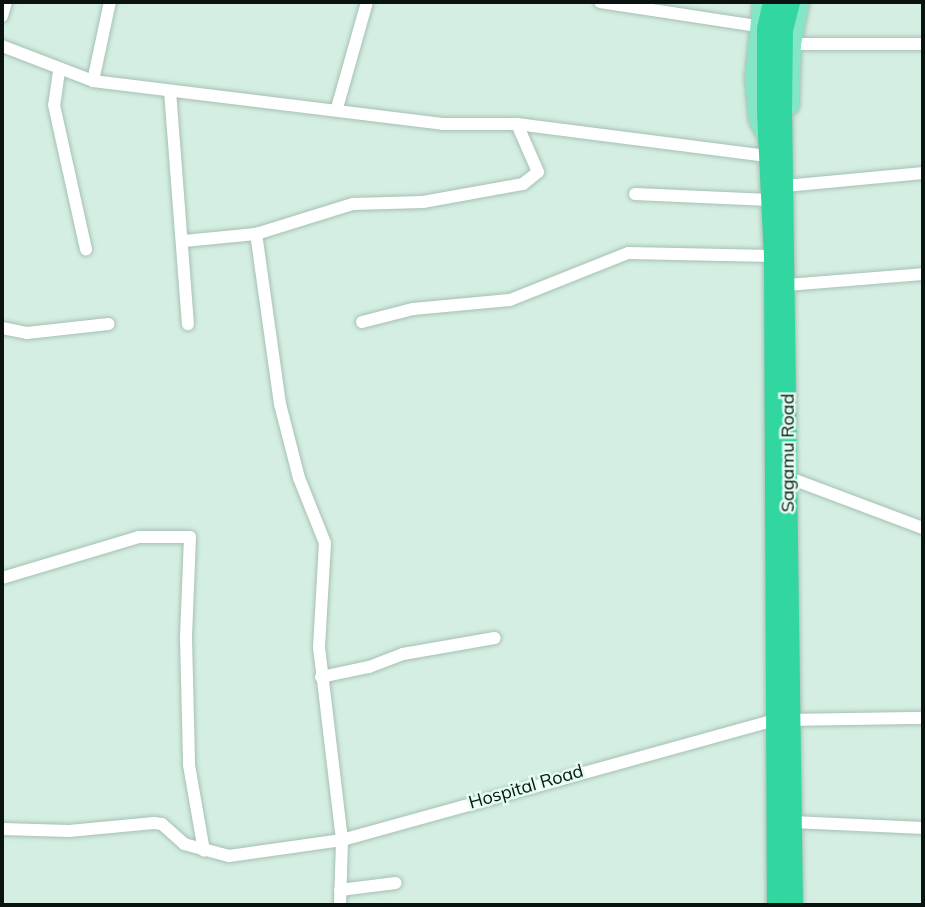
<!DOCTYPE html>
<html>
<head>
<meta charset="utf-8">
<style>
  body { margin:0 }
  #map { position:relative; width:925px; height:907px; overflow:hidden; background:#d4efe2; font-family:Mulish,sans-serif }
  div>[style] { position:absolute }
  .roads { filter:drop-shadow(0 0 2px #a6c0b3) drop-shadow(0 0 2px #a6c0b3) }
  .minor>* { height:12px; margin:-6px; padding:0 6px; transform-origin:6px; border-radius:6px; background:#fff }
  .major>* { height:16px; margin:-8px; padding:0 8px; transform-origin:8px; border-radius:8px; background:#84e6c6 }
  .highway>* { height:19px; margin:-9.5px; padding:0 9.5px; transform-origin:9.5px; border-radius:9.5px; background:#32d6a0 }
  span { translate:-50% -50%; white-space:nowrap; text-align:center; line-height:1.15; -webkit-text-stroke:5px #e2fdf0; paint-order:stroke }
  .street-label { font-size:18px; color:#0a130f }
  .frame { position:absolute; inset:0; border:4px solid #0a130f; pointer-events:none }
</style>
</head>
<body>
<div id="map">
  <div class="roads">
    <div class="minor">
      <i style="left:600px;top:2px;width:158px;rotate:8.7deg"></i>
      <i style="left:2px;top:16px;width:15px;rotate:-74deg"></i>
      <i style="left:793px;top:44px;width:130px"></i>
      <i style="left:2px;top:46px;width:97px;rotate:21deg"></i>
      <i style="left:93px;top:81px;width:352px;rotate:7deg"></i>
      <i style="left:442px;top:124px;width:75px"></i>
      <i style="left:517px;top:124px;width:252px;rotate:7.3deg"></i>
      <i style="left:59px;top:71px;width:34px;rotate:98deg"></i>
      <i style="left:54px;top:105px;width:148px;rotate:77.5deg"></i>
      <i style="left:93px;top:81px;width:81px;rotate:-77.9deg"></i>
      <i style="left:170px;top:91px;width:234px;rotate:85.6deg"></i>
      <i style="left:337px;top:108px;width:110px;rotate:-74.2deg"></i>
      <i style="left:785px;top:186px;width:139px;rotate:-5.4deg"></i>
      <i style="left:635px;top:194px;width:134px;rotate:2.6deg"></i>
      <i style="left:184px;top:241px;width:72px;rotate:-5.6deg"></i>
      <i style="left:256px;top:234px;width:102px;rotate:-17.2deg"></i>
      <i style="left:353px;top:204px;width:70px;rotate:-1.6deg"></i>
      <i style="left:423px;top:202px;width:102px;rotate:-10.2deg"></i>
      <i style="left:523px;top:184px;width:19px;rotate:-39deg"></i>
      <i style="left:538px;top:172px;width:52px;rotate:-113.6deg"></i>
      <i style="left:787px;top:285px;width:136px;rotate:-4.6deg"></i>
      <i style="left:362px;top:322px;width:53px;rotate:-14.3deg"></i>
      <i style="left:413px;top:309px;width:97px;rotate:-5.3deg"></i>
      <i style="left:510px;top:300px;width:127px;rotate:-21.7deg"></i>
      <i style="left:628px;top:253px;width:145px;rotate:1.2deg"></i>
      <i style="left:2px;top:328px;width:25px;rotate:11deg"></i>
      <i style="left:27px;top:333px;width:82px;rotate:-6.3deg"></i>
      <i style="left:787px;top:477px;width:145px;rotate:20.6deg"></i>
      <i style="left:2px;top:578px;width:143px;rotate:-16.7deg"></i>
      <i style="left:139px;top:537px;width:51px"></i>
      <i style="left:190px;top:537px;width:101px;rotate:92.3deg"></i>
      <i style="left:186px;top:638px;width:127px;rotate:88.6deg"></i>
      <i style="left:189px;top:765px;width:87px;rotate:80.1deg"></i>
      <i style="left:321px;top:677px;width:49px;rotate:-11.8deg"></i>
      <i style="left:369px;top:667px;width:36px;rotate:-21deg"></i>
      <i style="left:403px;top:654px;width:93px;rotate:-9.9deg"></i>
      <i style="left:791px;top:720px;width:132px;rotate:-0.9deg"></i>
      <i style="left:793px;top:822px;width:130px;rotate:2.6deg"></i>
      <i style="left:2px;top:829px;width:67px;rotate:1.7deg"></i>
      <i style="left:69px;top:831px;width:85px;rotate:-5.4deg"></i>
      <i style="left:154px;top:823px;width:8px;rotate:7deg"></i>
      <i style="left:162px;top:824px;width:30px;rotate:42deg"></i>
      <i style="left:184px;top:844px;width:47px;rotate:14.9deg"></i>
      <i style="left:229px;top:856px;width:114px;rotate:-8.1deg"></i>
      <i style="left:342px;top:840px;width:194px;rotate:-96.8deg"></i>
      <i style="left:319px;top:647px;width:104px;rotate:-86.7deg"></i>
      <i style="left:325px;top:543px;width:70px;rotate:-111.8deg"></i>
      <i style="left:299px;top:478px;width:76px;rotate:-104.4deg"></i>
      <i style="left:280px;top:404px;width:172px;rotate:-98deg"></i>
      <i style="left:340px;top:890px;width:56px;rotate:-7.1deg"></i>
      <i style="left:340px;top:905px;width:65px;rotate:-88.2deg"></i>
      <i style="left:342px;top:840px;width:448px;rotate:-15.5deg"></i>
    </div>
    <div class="major">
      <i style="left:761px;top:2px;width:76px;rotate:96deg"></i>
      <i style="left:753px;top:78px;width:42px;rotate:84.6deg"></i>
      <i style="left:757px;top:120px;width:15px;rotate:62deg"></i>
      <i style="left:791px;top:106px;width:62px;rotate:-88.2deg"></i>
      <i style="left:793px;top:44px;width:43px;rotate:-79.2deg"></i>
    </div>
    <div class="highway">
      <i style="left:772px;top:2px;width:27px;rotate:103deg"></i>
      <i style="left:766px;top:28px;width:85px;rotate:90deg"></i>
      <i style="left:766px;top:113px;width:143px;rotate:87.2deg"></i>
      <i style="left:773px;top:256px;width:649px;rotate:89.74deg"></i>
      <i style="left:790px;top:2px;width:30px;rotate:104deg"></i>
      <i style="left:783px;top:31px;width:78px;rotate:90.7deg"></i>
      <i style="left:782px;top:109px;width:796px;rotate:89.21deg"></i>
    </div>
  </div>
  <div class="street-label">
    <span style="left:788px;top:453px;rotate:-90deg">Sagamu Road</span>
    <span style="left:526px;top:787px;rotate:-16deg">Hospital Road</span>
  </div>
  <div class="frame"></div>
</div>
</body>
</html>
